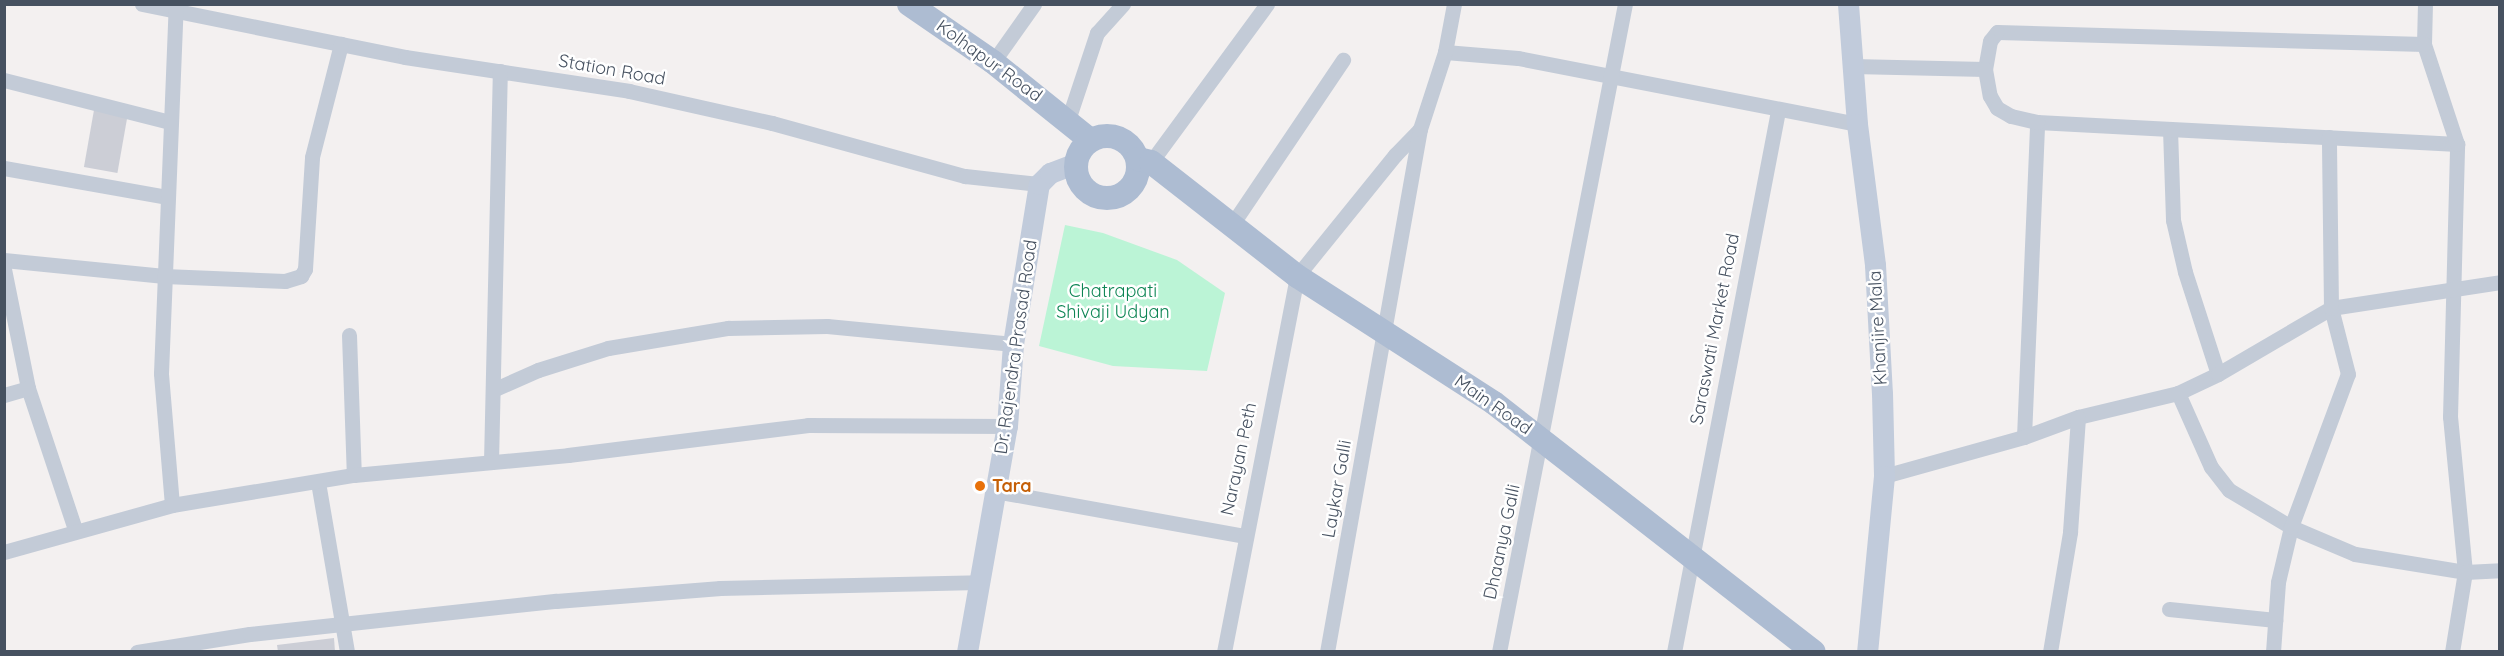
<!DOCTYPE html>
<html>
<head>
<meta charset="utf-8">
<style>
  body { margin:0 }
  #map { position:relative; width:2504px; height:656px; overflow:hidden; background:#f3f0f0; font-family:Quicksand,sans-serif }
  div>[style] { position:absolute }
  .green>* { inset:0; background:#bbf4d6 }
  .building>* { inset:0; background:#ccced6; transform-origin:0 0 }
  .street>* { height:15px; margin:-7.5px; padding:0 7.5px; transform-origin:7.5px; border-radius:7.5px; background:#c3cbd7 }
  .secondary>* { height:21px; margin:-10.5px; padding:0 10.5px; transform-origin:10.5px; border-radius:10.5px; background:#c1cbdb }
  .primary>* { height:24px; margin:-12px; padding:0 12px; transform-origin:12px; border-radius:12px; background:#adbcd2 }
  .primary>.ring { margin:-12px; padding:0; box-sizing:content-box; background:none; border:24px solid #adbcd2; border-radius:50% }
  .dots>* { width:16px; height:16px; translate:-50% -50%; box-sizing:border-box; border:3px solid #fff; border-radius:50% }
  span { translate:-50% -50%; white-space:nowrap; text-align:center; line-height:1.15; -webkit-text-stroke:5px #fff; paint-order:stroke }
  .street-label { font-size:18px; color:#465160 }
  .park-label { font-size:18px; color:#0d8554 }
  .food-label { font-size:18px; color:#c56008; font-weight:700 }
  .left { translate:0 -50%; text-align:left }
  .frame { position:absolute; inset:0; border:6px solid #465160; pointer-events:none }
</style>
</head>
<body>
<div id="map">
  <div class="green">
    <i style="clip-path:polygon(1065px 225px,1103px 233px,1177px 260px,1225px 293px,1207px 371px,1113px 366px,1039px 346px)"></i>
  </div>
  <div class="building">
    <i style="left:94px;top:110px;width:34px;height:58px;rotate:10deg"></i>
    <i style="clip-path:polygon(334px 638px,335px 652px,278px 652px,277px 645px)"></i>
  </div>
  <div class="street">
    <i style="left:142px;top:4px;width:268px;rotate:11.4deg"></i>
    <i style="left:405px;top:57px;width:227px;rotate:8.6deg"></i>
    <i style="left:629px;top:91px;width:147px;rotate:12.6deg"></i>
    <i style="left:772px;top:123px;width:200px;rotate:15.4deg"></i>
    <i style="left:965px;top:176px;width:74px;rotate:6.2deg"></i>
    <i style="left:2424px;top:44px;width:40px;rotate:-88.6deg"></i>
    <i style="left:1445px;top:52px;width:73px;rotate:4.7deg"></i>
    <i style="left:1518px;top:58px;width:345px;rotate:11deg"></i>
    <i style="left:993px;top:62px;width:71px;rotate:-54.7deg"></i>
    <i style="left:1852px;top:66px;width:133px;rotate:1.3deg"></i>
    <i style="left:4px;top:80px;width:171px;rotate:14.2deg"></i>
    <i style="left:1068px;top:120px;width:92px;rotate:-71.6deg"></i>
    <i style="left:1097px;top:33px;width:39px;rotate:-48deg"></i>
    <i style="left:2170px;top:129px;width:91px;rotate:88.1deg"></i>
    <i style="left:2173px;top:220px;width:53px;rotate:77deg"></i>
    <i style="left:2185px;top:272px;width:107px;rotate:72.1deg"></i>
    <i style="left:1151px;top:162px;width:196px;rotate:-53.7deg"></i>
    <i style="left:4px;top:168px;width:165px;rotate:10.1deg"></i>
    <i style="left:1233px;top:223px;width:197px;rotate:-56deg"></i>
    <i style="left:4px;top:260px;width:161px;rotate:5.7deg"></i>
    <i style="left:164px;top:276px;width:121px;rotate:2.4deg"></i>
    <i style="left:285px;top:281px;width:17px;rotate:-17deg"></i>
    <i style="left:301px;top:276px;width:8px;rotate:-60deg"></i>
    <i style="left:305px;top:269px;width:112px;rotate:-86.4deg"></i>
    <i style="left:312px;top:157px;width:117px;rotate:-75.6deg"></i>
    <i style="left:4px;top:269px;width:121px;rotate:78.6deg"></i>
    <i style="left:28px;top:388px;width:149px;rotate:71.6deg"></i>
    <i style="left:349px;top:335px;width:140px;rotate:88deg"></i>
    <i style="left:493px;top:390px;width:49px;rotate:-24deg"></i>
    <i style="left:538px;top:370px;width:73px;rotate:-17.4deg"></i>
    <i style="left:608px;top:348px;width:122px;rotate:-9.5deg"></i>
    <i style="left:728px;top:328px;width:99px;rotate:-1.2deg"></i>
    <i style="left:827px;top:326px;width:187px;rotate:5.5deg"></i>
    <i style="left:2178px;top:393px;width:81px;rotate:66deg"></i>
    <i style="left:2211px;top:467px;width:29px;rotate:52deg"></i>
    <i style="left:2229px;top:490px;width:72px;rotate:30.8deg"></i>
    <i style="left:2291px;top:527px;width:69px;rotate:22.9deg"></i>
    <i style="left:2355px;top:554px;width:111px;rotate:9.3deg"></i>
    <i style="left:2465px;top:572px;width:156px;rotate:-95.5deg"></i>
    <i style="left:2450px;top:417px;width:273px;rotate:-88.5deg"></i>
    <i style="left:4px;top:395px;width:25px;rotate:-16deg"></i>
    <i style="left:2024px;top:437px;width:315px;rotate:-87.6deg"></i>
    <i style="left:2037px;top:122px;width:421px;rotate:3deg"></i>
    <i style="left:2457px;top:144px;width:105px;rotate:-108.3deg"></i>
    <i style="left:2424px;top:44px;width:427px;rotate:-178.4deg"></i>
    <i style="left:1997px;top:32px;width:11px;rotate:128deg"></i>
    <i style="left:1990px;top:41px;width:28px;rotate:100deg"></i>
    <i style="left:1985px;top:69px;width:27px;rotate:80deg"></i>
    <i style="left:1990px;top:96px;width:14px;rotate:60deg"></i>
    <i style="left:1997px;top:108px;width:16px;rotate:30deg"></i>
    <i style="left:2011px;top:116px;width:27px;rotate:13deg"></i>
    <i style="left:491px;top:462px;width:391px;rotate:-88.7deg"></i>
    <i style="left:1884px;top:476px;width:145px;rotate:-15.6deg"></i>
    <i style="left:2024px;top:437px;width:58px;rotate:-20.3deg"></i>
    <i style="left:2078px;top:417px;width:103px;rotate:-13.5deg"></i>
    <i style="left:2178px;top:393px;width:44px;rotate:-25.4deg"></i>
    <i style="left:2218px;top:374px;width:131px;rotate:-30.3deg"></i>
    <i style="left:2331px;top:308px;width:171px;rotate:-8.7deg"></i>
    <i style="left:318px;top:482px;width:172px;rotate:80.3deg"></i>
    <i style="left:995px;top:491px;width:253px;rotate:10.2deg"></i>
    <i style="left:172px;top:505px;width:132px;rotate:-94.8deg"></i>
    <i style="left:161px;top:373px;width:369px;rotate:-87.7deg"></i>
    <i style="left:4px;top:552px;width:174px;rotate:-15.6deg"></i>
    <i style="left:172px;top:505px;width:184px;rotate:-9.4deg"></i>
    <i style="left:354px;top:475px;width:215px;rotate:-5.3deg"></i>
    <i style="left:568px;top:455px;width:242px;rotate:-7.1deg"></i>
    <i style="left:808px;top:425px;width:199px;rotate:0.3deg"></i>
    <i style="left:2169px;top:609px;width:107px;rotate:5.9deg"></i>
    <i style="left:137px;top:652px;width:114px;rotate:-9.1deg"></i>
    <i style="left:250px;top:634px;width:308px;rotate:-6.2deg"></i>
    <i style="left:556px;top:601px;width:165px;rotate:-4.5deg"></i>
    <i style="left:720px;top:588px;width:259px;rotate:-1.3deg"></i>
    <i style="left:1224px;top:652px;width:383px;rotate:-79deg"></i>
    <i style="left:1297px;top:276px;width:156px;rotate:-51deg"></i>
    <i style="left:1395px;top:155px;width:36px;rotate:-46deg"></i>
    <i style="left:1327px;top:652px;width:531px;rotate:-79.92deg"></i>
    <i style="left:1420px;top:129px;width:81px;rotate:-72deg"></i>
    <i style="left:1445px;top:52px;width:49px;rotate:-79.4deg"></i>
    <i style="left:1499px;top:652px;width:660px;rotate:-79deg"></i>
    <i style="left:1674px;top:652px;width:551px;rotate:-79.12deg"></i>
    <i style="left:2050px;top:652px;width:122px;rotate:-80.5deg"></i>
    <i style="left:2070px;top:532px;width:115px;rotate:-86deg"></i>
    <i style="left:2273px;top:652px;width:70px;rotate:-85.9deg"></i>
    <i style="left:2278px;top:582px;width:57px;rotate:-76.7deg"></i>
    <i style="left:2291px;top:527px;width:163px;rotate:-69.6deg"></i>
    <i style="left:2348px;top:374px;width:68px;rotate:-104.4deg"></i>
    <i style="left:2331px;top:308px;width:171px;rotate:-90.7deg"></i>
    <i style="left:2452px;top:652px;width:81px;rotate:-80.8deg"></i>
    <i style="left:2465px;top:572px;width:35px;rotate:-3deg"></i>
  </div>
  <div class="secondary">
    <i style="left:1848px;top:4px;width:120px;rotate:85.7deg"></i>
    <i style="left:1857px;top:124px;width:142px;rotate:82.7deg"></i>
    <i style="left:1875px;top:265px;width:128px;rotate:86.9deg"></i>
    <i style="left:1882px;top:393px;width:83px;rotate:88.6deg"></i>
    <i style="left:1884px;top:476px;width:177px;rotate:95.5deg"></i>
    <i style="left:967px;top:652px;width:230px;rotate:-80deg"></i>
    <i style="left:1007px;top:426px;width:82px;rotate:-85.8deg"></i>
    <i style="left:1013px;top:344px;width:162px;rotate:-80.8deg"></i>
    <i style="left:1039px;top:184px;width:16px;rotate:-45deg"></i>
    <i style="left:1050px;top:173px;width:28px;rotate:-21deg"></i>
  </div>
  <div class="primary">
    <i style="left:909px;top:4px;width:102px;rotate:34.6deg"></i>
    <i style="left:993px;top:62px;width:124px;rotate:38.8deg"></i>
    <i class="ring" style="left:1076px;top:136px;width:38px;height:38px"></i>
    <i style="left:1138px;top:159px;width:13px;rotate:13deg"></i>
    <i style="left:1151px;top:162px;width:185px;rotate:38deg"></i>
    <i style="left:1297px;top:276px;width:234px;rotate:32.8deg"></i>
    <i style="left:1494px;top:403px;width:405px;rotate:37.9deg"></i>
  </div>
  <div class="dots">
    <i style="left:980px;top:486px;background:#e8710a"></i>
  </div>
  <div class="street-label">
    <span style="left:989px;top:61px;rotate:36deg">Kolhapur Road</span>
    <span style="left:612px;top:70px;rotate:10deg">Station Road</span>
    <span style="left:1878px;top:328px;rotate:-93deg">Khanjire Mala</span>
    <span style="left:1715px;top:329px;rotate:-79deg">Saraswati Market Road</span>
    <span style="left:1016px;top:347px;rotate:-82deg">Dr. Rajendra Prasad Road</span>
    <span style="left:1493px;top:405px;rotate:35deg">Main Road</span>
    <span style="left:1239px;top:459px;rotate:-78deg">Narayan Peth</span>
    <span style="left:1337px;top:489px;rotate:-80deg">Laykar Galli</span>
    <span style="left:1502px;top:542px;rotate:-78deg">Dhaanya Galli</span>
  </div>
  <div class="park-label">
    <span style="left:1113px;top:302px">Chatrapati<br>Shivaji Udyan</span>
  </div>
  <div class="food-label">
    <span class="left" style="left:992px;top:486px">Tara</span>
  </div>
  <div class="frame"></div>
</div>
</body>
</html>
